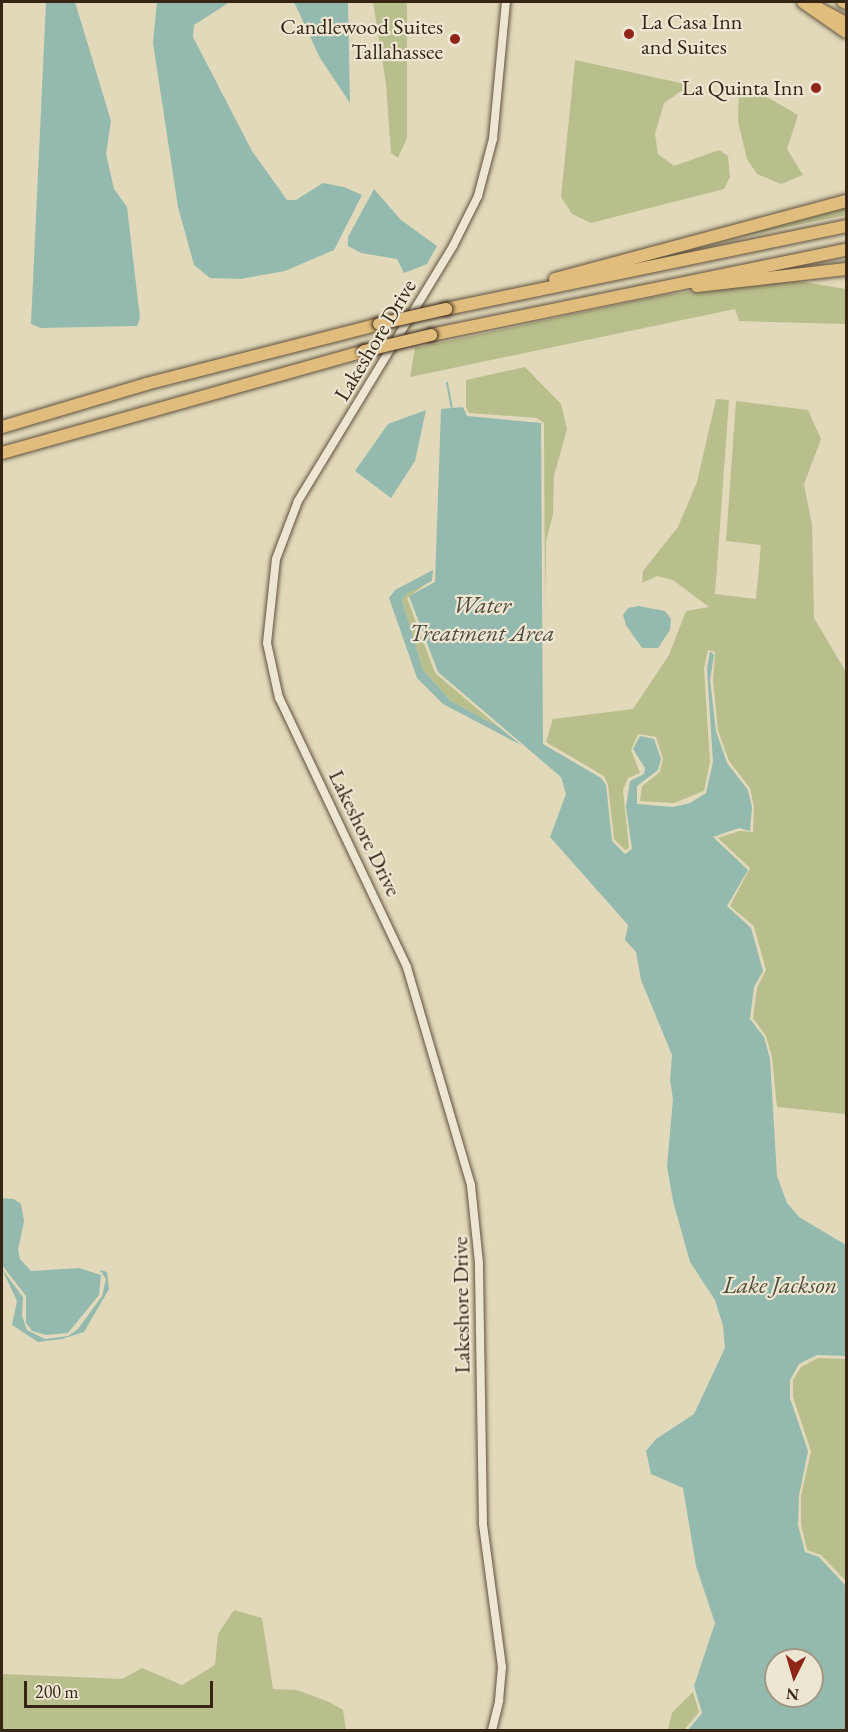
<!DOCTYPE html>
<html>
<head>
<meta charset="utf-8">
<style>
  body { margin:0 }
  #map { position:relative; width:848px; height:1732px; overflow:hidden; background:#e1d9ba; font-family:"EB Garamond",serif }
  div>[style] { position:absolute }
  .green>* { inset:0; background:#b8be8c }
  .water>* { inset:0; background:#94baaf }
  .stream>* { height:2px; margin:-1px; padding:0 1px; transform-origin:1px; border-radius:1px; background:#94baaf }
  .roads { filter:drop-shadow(0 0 2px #61513e) drop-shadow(0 0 2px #61513e) }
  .tertiary>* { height:8px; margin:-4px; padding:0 4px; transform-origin:4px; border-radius:4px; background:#ece6d2 }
  .primary>* { height:10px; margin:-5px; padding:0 5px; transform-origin:5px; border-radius:5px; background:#e0bc7d }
  .motorway>* { height:12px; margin:-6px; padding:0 6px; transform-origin:6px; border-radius:6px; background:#e0bc7d }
  .bridges { filter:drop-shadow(0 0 2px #362415) drop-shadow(0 0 2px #362415) }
  .motorway-bridge>* { height:12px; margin:-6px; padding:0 6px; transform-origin:6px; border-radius:6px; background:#e0bc7d }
  .dots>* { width:16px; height:16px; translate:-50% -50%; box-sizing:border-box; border:3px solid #ece6d2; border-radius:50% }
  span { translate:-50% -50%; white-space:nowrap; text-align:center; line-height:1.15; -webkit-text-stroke:4.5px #ece6d2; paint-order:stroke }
  .poi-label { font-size:22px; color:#362415 }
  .left { translate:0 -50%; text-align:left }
  .right { translate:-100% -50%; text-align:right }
  .street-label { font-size:22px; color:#362415 }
  .water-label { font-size:24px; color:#4e4a3c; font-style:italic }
  .frame { position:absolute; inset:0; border:3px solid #362415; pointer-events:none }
  .north { position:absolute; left:764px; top:1648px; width:60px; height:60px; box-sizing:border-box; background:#ece6d2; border:2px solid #a39886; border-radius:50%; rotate:185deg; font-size:16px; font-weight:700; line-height:24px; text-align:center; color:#362415 }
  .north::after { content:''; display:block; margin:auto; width:21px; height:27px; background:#8f2418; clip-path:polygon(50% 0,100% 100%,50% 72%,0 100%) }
  .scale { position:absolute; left:24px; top:1681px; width:189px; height:27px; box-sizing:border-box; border:3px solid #362415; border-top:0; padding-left:8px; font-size:18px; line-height:21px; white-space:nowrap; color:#362415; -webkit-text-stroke:4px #ece6d2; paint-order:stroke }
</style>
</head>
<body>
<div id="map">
  <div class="green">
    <i style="clip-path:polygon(373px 2px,407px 2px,407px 138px,398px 158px,391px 153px,386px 84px)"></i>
    <i style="clip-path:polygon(575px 60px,690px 85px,664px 103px,655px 134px,658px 154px,674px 166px,719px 150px,728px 156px,730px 177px,724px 189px,591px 223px,572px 214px,561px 197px)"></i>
    <i style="clip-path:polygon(739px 81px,798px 115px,787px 149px,803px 175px,781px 184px,757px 174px,747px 159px,738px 122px)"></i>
    <i style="clip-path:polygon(846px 204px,846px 215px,657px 254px)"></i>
    <i style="clip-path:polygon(785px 279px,846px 289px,846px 324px,739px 321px,735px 309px,410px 377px,415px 348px,664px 295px)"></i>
    <i style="clip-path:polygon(525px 367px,561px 404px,567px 429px,554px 476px,553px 514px,546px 542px,545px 612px,544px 423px,537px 418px,469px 413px,466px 407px,466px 380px)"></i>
    <i style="clip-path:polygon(716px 399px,729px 400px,715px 594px,756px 599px,761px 545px,726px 541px,736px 401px,808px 410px,821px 439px,804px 484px,812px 525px,814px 618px,846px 672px,846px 1114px,777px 1107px,772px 1057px,766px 1036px,753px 1018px,757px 988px,766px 970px,754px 926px,730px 906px,750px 868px,718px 838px,739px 831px,753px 832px,754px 807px,750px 788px,729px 761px,718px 730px,713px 680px,715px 652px,708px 650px,704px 669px,710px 762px,704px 791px,674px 803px,640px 801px,642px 786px,660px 772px,663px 759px,656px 737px,638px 734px,631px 750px,640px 773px,628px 778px,623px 790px,629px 848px,625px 850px,614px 839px,608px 785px,604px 776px,546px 742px,553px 719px,633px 709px,669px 655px,686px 611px,709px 607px,673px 580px,657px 576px,642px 583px,643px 571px,678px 527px,697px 482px)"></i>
    <i style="clip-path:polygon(427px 583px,407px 598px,435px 673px,499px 727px,451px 701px,423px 670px,402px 600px,405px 594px)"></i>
    <i style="clip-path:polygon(818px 1358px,846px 1359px,846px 1581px,821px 1555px,807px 1550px,801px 1524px,801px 1496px,811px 1451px,793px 1397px,793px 1380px,801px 1367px)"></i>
    <i style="clip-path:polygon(234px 1610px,262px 1618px,273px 1689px,297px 1690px,329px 1702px,343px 1710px,346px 1730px,2px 1730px,2px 1674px,122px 1679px,142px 1668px,182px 1685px,215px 1665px,218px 1634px)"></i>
    <i style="clip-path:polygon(693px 1692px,699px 1712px,684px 1730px,668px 1730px,672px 1713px)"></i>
  </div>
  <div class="water">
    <i style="clip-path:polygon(46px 2px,75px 2px,111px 121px,106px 154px,114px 189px,127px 207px,140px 318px,137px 326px,41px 328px,31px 324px)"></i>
    <i style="clip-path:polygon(157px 2px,230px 2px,194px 25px,193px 37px,252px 151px,287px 200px,296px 200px,323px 183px,344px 187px,362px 195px,334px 250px,285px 271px,240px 279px,210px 278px,194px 265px,178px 207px,153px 43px)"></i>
    <i style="clip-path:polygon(294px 2px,348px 2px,350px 103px,320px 58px)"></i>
    <i style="clip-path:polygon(374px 189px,401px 220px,437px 246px,427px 264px,404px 273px,397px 259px,361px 253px,348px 246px,348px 237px)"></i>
    <i style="clip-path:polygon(evenodd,463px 407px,467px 416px,541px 423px,543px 744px,601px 778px,606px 785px,612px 841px,625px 854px,632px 849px,626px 807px,630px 781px,644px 774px,645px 768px,633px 749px,640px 736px,654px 739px,661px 759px,658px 770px,637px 786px,637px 804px,673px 807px,690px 803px,706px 793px,713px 762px,707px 669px,710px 651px,714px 655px,710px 680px,716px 731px,727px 763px,748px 790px,752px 807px,750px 831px,739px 828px,713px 837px,748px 870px,727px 906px,751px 928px,763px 971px,754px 987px,750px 1019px,764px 1037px,770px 1059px,777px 1176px,787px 1203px,799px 1217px,846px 1245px,846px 1356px,817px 1355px,799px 1364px,790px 1380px,790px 1398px,808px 1451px,799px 1496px,798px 1525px,805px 1552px,819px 1557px,846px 1586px,846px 1730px,688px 1730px,702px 1713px,694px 1686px,715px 1623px,696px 1566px,683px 1488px,651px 1474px,646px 1451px,656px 1439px,694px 1414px,725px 1348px,723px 1326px,715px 1300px,690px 1262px,673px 1201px,667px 1166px,673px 1099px,670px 1080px,672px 1055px,641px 980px,636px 952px,625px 940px,628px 925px,550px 837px,566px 794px,561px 777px,438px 672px,409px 596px,435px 582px,441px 409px,463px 407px,776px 1660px,812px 1660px,812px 1696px,776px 1696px,776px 1660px)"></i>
    <i style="clip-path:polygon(426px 410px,415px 461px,391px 498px,355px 471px,388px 424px)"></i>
    <i style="clip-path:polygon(433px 570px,432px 581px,406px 594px,402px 600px,423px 670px,451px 701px,499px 727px,521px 745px,443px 704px,417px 678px,389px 598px,395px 590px)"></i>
    <i style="clip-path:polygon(639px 606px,665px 611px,671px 619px,670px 630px,658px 648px,642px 648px,626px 625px,623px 615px,628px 608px)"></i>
    <i style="clip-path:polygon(2px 1198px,14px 1199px,21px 1204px,24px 1221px,18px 1250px,20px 1259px,31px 1271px,79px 1268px,101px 1275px,99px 1295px,68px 1333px,46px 1335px,32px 1331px,26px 1323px,26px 1296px,2px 1265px)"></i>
    <i style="clip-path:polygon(2px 1269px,23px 1297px,22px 1316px,27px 1330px,45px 1339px,68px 1336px,78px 1329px,102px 1296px,106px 1279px,100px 1270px,107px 1272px,109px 1289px,84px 1332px,62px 1339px,38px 1342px,12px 1325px,17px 1301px)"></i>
  </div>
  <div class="stream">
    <i style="left:447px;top:383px;width:25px;rotate:79deg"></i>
  </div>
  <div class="roads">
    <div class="tertiary">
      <i style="left:492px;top:1730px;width:30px;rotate:-76deg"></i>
      <i style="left:499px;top:1701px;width:34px;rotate:-85deg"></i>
      <i style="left:502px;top:1667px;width:144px;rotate:-97.6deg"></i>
      <i style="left:483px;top:1524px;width:261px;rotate:-90.9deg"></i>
      <i style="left:479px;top:1263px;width:78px;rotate:-95.9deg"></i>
      <i style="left:471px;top:1185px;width:227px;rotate:-106.4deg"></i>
      <i style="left:407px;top:967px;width:298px;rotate:-115.4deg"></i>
      <i style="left:279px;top:698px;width:56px;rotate:-102.3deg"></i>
      <i style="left:267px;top:643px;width:84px;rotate:-83.9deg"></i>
      <i style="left:276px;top:559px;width:62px;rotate:-69.2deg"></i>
      <i style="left:298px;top:501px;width:298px;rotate:-58.7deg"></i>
      <i style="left:453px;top:246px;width:56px;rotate:-63.4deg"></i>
      <i style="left:478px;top:196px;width:59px;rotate:-75.3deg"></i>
      <i style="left:493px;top:139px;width:138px;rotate:-84.6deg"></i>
    </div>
    <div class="primary">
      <i style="left:842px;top:2px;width:4px;rotate:27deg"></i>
      <i style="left:816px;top:6px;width:34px;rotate:28deg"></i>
    </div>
    <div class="motorway">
      <i style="left:803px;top:2px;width:52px;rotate:34.9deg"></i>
      <i style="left:555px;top:279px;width:301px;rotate:-15deg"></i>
      <i style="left:697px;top:286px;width:150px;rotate:-6.5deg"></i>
      <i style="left:446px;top:309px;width:409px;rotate:-11.7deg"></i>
      <i style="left:431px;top:335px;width:424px;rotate:-11.6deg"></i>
      <i style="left:2px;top:427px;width:150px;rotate:-16.6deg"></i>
      <i style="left:146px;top:384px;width:241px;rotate:-14.4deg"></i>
      <i style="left:2px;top:453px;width:376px;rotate:-15.7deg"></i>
    </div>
  </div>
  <div class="bridges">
    <div class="motorway-bridge">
      <i style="left:379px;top:324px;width:69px;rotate:-12.6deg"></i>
      <i style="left:364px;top:351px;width:69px;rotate:-13.4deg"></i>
    </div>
  </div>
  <div class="dots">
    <i style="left:629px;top:34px;background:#8f2418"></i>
    <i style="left:455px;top:39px;background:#8f2418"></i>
    <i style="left:816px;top:88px;background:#8f2418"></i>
  </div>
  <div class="poi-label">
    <span class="left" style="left:641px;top:34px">La Casa Inn<br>and Suites</span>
    <span class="right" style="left:443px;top:39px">Candlewood Suites<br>Tallahassee</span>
    <span class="right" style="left:804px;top:88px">La Quinta Inn</span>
  </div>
  <div class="street-label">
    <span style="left:375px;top:340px;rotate:-59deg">Lakeshore Drive</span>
    <span style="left:365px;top:833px;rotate:64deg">Lakeshore Drive</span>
    <span style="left:461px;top:1305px;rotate:-91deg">Lakeshore Drive</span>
  </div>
  <div class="water-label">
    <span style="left:482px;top:619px">Water<br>Treatment Area</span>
    <span style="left:780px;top:1285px">Lake Jackson</span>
  </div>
  <div class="frame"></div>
  <div class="north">N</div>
  <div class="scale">200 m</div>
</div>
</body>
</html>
